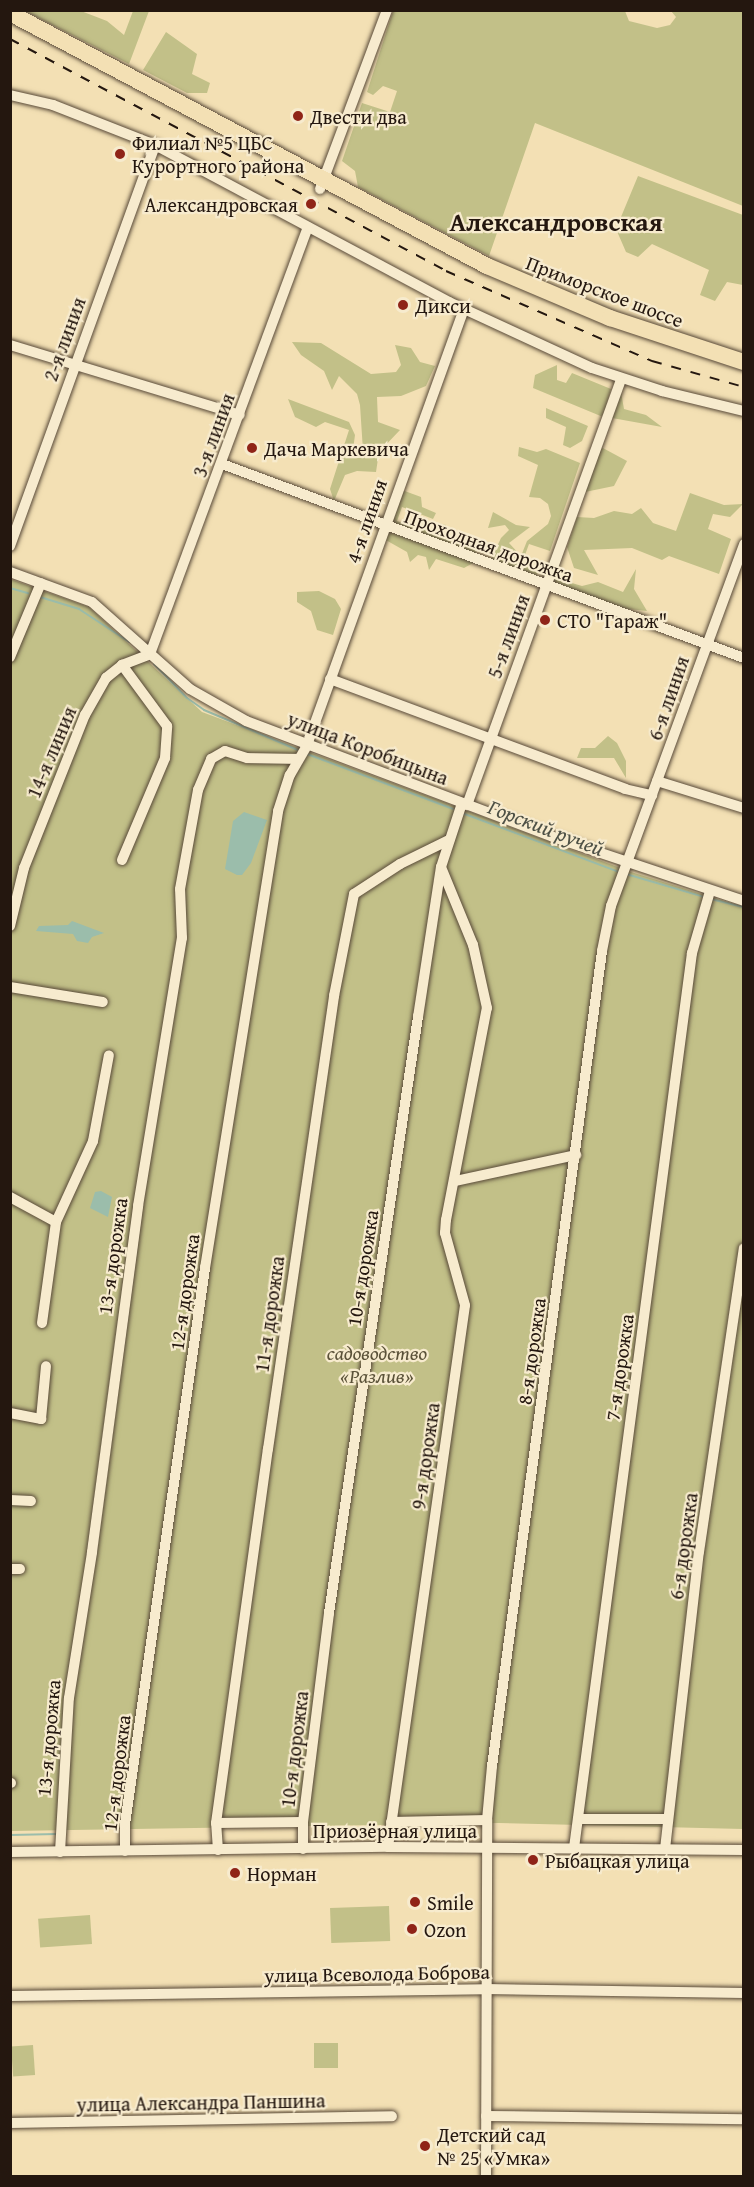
<!DOCTYPE html>
<html>
<head>
<meta charset="utf-8">
<style>
  body { margin:0 }
  #map { position:relative; width:754px; height:2187px; overflow:hidden; background:#f3e0b4; font-family:"Gentium Book Plus",serif }
  div>[style] { position:absolute }
  .green>* { inset:0; background:#c2c088; transform-origin:0 0 }
  .water>* { inset:0; background:#9bbdab }
  .stream>* { height:2px; margin:-1px; padding:0 1px; transform-origin:1px; border-radius:1px; background:#9bbdab }
  .roads { filter:drop-shadow(0 0 2px #584938) drop-shadow(0 0 2px #584938) }
  .minor>* { height:10px; margin:-5px; padding:0 5px; transform-origin:5px; border-radius:5px; background:#f7ebce }
  .highway>* { height:16px; margin:-8px; padding:0 8px; transform-origin:8px; border-radius:8px; background:#f3e0b4 }
  .rail>* { height:2px; margin-top:-1px; transform-origin:0; background:repeating-linear-gradient(90deg,#24170f 0 10px,transparent 0 20px) }
  .dots>* { width:16px; height:16px; translate:-50% -50%; box-sizing:border-box; border:3px solid #f7ebce; border-radius:50% }
  span { translate:-50% -50%; white-space:nowrap; text-align:center; line-height:1.15; -webkit-text-stroke:4.5px #f7ebce; paint-order:stroke }
  .poi-label { font-size:20px; color:#24170f }
  .left { translate:0 -50%; text-align:left }
  .right { translate:-100% -50%; text-align:right }
  .street-label { font-size:20px; color:#24170f }
  .park-label { font-size:20px; color:#5b5239; font-style:italic }
  .water-label { font-size:21px; color:#4e5146; font-style:italic }
  .district-label { font-size:26px; color:#24170f; font-weight:700 }
  .frame { position:absolute; inset:0; border:12px solid #24170f; pointer-events:none }
</style>
</head>
<body>
<div id="map">
  <div class="green">
    <i style="clip-path:polygon(25px 11px,81px 11px,107px 21px,124px 35px,133px 11px,149px 11px,129px 64px)"></i>
    <i style="clip-path:polygon(393px 11px,625px 11px,629px 21px,657px 28px,670px 25px,676px 17px,671px 11px,743px 11px,743px 206px,535px 123px,489px 256px,358px 187px,355px 171px,342px 161px,362px 103px,390px 112px,397px 91px,383px 86px,373px 95px,367px 92px)"></i>
    <i style="clip-path:polygon(166px 32px,197px 54px,192px 74px,210px 83px,207px 93px,187px 93px,143px 70px)"></i>
    <i style="clip-path:polygon(638px 176px,743px 215px,743px 285px,727px 282px,715px 301px,700px 295px,709px 270px,652px 244px,638px 257px,626px 252px,616px 229px)"></i>
    <i style="clip-path:polygon(292px 342px,321px 343px,371px 374px,396px 372px,401px 365px,395px 345px,411px 348px,420px 362px,435px 366px,426px 386px,401px 396px,377px 397px,378px 422px,400px 430px,379px 452px,376px 472px,357px 471px,345px 475px,334px 501px,330px 489px,349px 430px,325px 422px,316px 427px,295px 417px,288px 399px,349px 422px,355px 435px,352px 457px,363px 451px,360px 405px,357px 394px,339px 376px,332px 390px,324px 371px,301px 355px)"></i>
    <i style="clip-path:polygon(557px 365px,557px 380px,566px 383px,572px 373px,611px 389px,603px 417px,533px 388px,535px 375px)"></i>
    <i style="clip-path:polygon(621px 392px,624px 409px,646px 415px,662px 427px,612px 418px)"></i>
    <i style="clip-path:polygon(546px 408px,588px 426px,582px 441px,570px 448px,563px 445px,566px 427px,546px 418px)"></i>
    <i style="clip-path:polygon(519px 447px,537px 452px,546px 449px,580px 463px,550px 551px,529px 544px,522px 563px,539px 570px,535px 578px,490px 561px,501px 538px,509px 530px,505px 525px,488px 528px,493px 512px,516px 525px,530px 527px,509px 543px,521px 556px,527px 541px,548px 524px,551px 516px,548px 504px,540px 498px,529px 497px,538px 465px,518px 456px)"></i>
    <i style="clip-path:polygon(601px 447px,627px 461px,614px 486px,585px 492px)"></i>
    <i style="clip-path:polygon(402px 490px,421px 497px,422px 507px,436px 513px,433px 519px,402px 507px,397px 521px,416px 528px,432px 529px,438px 523px,446px 525px,444px 536px,473px 546px,478px 557px,389px 526px)"></i>
    <i style="clip-path:polygon(690px 493px,724px 505px,743px 504px,730px 517px,713px 514px,708px 529px,731px 539px,719px 574px,669px 556px,662px 560px,632px 548px,584px 550px,598px 575px,574px 568px,567px 547px,577px 517px,594px 518px,614px 511px,632px 514px,641px 508px,653px 523px,676px 531px)"></i>
    <i style="clip-path:polygon(387px 531px,475px 562px,464px 568px,436px 559px,429px 570px,426px 557px,418px 555px,410px 562px,407px 552px,384px 539px)"></i>
    <i style="clip-path:polygon(636px 569px,634px 589px,647px 611px,618px 608px,553px 583px,555px 578px,582px 586px,598px 582px,623px 592px)"></i>
    <i style="clip-path:polygon(10px 579px,89px 607px,202px 712px,631px 872px,743px 907px,743px 1829px,499px 1823px,11px 1831px)"></i>
    <i style="clip-path:polygon(319px 591px,335px 599px,341px 609px,333px 635px,317px 630px,311px 611px,297px 602px,297px 592px)"></i>
    <i style="clip-path:polygon(608px 736px,617px 743px,626px 761px,626px 778px,614px 758px,577px 758px,581px 748px,595px 748px)"></i>
    <i style="left:389px;top:1906px;width:35px;height:59px;rotate:88deg"></i>
    <i style="left:90px;top:1915px;width:29px;height:52px;rotate:86deg"></i>
    <i style="left:314px;top:2043px;width:24px;height:25px"></i>
    <i style="left:33px;top:2045px;width:30px;height:22px;rotate:86deg"></i>
  </div>
  <div class="water">
    <i style="clip-path:polygon(244px 812px,267px 820px,251px 863px,242px 875px,237px 875px,225px 869px,233px 821px)"></i>
    <i style="clip-path:polygon(72px 921px,104px 933px,92px 937px,88px 943px,77px 941px,73px 934px,36px 931px,39px 926px,68px 925px)"></i>
    <i style="clip-path:polygon(101px 1191px,112px 1197px,108px 1217px,90px 1208px,95px 1192px)"></i>
  </div>
  <div class="stream">
    <i style="left:10px;top:588px;width:19px;rotate:16deg"></i>
    <i style="left:40px;top:597px;width:41px;rotate:17.1deg"></i>
    <i style="left:79px;top:609px;width:60px;rotate:33.4deg"></i>
    <i style="left:154px;top:664px;width:47px;rotate:45.9deg"></i>
    <i style="left:187px;top:698px;width:21px;rotate:35deg"></i>
    <i style="left:204px;top:710px;width:102px;rotate:23.1deg"></i>
    <i style="left:307px;top:754px;width:159px;rotate:20.6deg"></i>
    <i style="left:462px;top:813px;width:168px;rotate:20.6deg"></i>
    <i style="left:626px;top:874px;width:81px;rotate:16.4deg"></i>
    <i style="left:711px;top:899px;width:34px;rotate:14deg"></i>
    <i style="left:10px;top:1835px;width:47px;rotate:-1.2deg"></i>
  </div>
  <div class="roads">
    <div class="minor">
      <i style="left:10px;top:95px;width:44px;rotate:13.1deg"></i>
      <i style="left:53px;top:105px;width:110px;rotate:21.4deg"></i>
      <i style="left:155px;top:145px;width:333px;rotate:28.1deg"></i>
      <i style="left:449px;top:302px;width:157px;rotate:24.8deg"></i>
      <i style="left:592px;top:368px;width:74px;rotate:18.2deg"></i>
      <i style="left:662px;top:391px;width:84px;rotate:13.7deg"></i>
      <i style="left:320px;top:189px;width:191px;rotate:-69.5deg"></i>
      <i style="left:10px;top:345px;width:240px;rotate:16.9deg"></i>
      <i style="left:222px;top:464px;width:557px;rotate:20.39deg"></i>
      <i style="left:10px;top:546px;width:426px;rotate:-70.1deg"></i>
      <i style="left:10px;top:572px;width:87px;rotate:20.1deg"></i>
      <i style="left:92px;top:602px;width:131px;rotate:41.6deg"></i>
      <i style="left:190px;top:689px;width:64px;rotate:29.7deg"></i>
      <i style="left:246px;top:721px;width:328px;rotate:20.7deg"></i>
      <i style="left:553px;top:837px;width:201px;rotate:18.5deg"></i>
      <i style="left:10px;top:657px;width:80px;rotate:-67.3deg"></i>
      <i style="left:330px;top:679px;width:315px;rotate:20.4deg"></i>
      <i style="left:625px;top:789px;width:28px;rotate:13deg"></i>
      <i style="left:657px;top:781px;width:91px;rotate:17.2deg"></i>
      <i style="left:467px;top:805px;width:453px;rotate:-70.1deg"></i>
      <i style="left:122px;top:860px;width:111px;rotate:-67.1deg"></i>
      <i style="left:165px;top:758px;width:32px;rotate:-86deg"></i>
      <i style="left:167px;top:726px;width:76px;rotate:-126.4deg"></i>
      <i style="left:10px;top:926px;width:60px;rotate:-76.4deg"></i>
      <i style="left:24px;top:868px;width:165px;rotate:-68.3deg"></i>
      <i style="left:85px;top:715px;width:43px;rotate:-60.4deg"></i>
      <i style="left:106px;top:678px;width:21px;rotate:-39deg"></i>
      <i style="left:122px;top:665px;width:30px;rotate:-21deg"></i>
      <i style="left:150px;top:654px;width:455px;rotate:-69.7deg"></i>
      <i style="left:10px;top:987px;width:94px;rotate:9.2deg"></i>
      <i style="left:455px;top:1181px;width:124px;rotate:-12.1deg"></i>
      <i style="left:10px;top:1197px;width:52px;rotate:28.5deg"></i>
      <i style="left:42px;top:1323px;width:102px;rotate:-82.1deg"></i>
      <i style="left:56px;top:1222px;width:89px;rotate:-65.4deg"></i>
      <i style="left:93px;top:1141px;width:87px;rotate:-79.5deg"></i>
      <i style="left:10px;top:1413px;width:32px;rotate:11deg"></i>
      <i style="left:41px;top:1419px;width:53px;rotate:-84.6deg"></i>
      <i style="left:10px;top:1500px;width:21px;rotate:3deg"></i>
      <i style="left:10px;top:1569px;width:10px"></i>
      <i style="left:10px;top:1783px;width:1px"></i>
      <i style="left:578px;top:1819px;width:88px"></i>
      <i style="left:391px;top:1822px;width:96px;rotate:-1.2deg"></i>
      <i style="left:216px;top:1823px;width:87px;rotate:-0.7deg"></i>
      <i style="left:388px;top:1847px;width:547px;rotate:-81.91deg"></i>
      <i style="left:465px;top:1305px;width:75px;rotate:-105.5deg"></i>
      <i style="left:445px;top:1233px;width:13px;rotate:-86deg"></i>
      <i style="left:446px;top:1220px;width:216px;rotate:-79.1deg"></i>
      <i style="left:487px;top:1008px;width:65px;rotate:-102.5deg"></i>
      <i style="left:473px;top:945px;width:84px;rotate:-112.3deg"></i>
      <i style="left:574px;top:1848px;width:903px;rotate:-82.49deg"></i>
      <i style="left:692px;top:953px;width:65px;rotate:-73.8deg"></i>
      <i style="left:303px;top:1849px;width:27px;rotate:-90deg"></i>
      <i style="left:303px;top:1822px;width:211px;rotate:-82.9deg"></i>
      <i style="left:329px;top:1613px;width:603px;rotate:-81.51deg"></i>
      <i style="left:418px;top:1017px;width:152px;rotate:-81.3deg"></i>
      <i style="left:441px;top:867px;width:67px;rotate:-71.8deg"></i>
      <i style="left:665px;top:1849px;width:299px;rotate:-83.5deg"></i>
      <i style="left:699px;top:1552px;width:307px;rotate:-81.6deg"></i>
      <i style="left:218px;top:1850px;width:27px;rotate:-94deg"></i>
      <i style="left:216px;top:1823px;width:378px;rotate:-82.1deg"></i>
      <i style="left:268px;top:1449px;width:458px;rotate:-81.7deg"></i>
      <i style="left:334px;top:996px;width:104px;rotate:-78.9deg"></i>
      <i style="left:354px;top:894px;width:55px;rotate:-33.1deg"></i>
      <i style="left:400px;top:864px;width:55px;rotate:-26.1deg"></i>
      <i style="left:125px;top:1851px;width:27px;rotate:-90deg"></i>
      <i style="left:125px;top:1824px;width:562px;rotate:-81.81deg"></i>
      <i style="left:205px;top:1268px;width:463px;rotate:-80.9deg"></i>
      <i style="left:278px;top:811px;width:38px;rotate:-72deg"></i>
      <i style="left:290px;top:775px;width:34px;rotate:-60deg"></i>
      <i style="left:307px;top:745px;width:462px;rotate:-70.2deg"></i>
      <i style="left:10px;top:1852px;width:378px;rotate:-0.8deg"></i>
      <i style="left:388px;top:1847px;width:356px;rotate:0.5deg"></i>
      <i style="left:60px;top:1852px;width:154px;rotate:-86.7deg"></i>
      <i style="left:69px;top:1698px;width:148px;rotate:-81deg"></i>
      <i style="left:92px;top:1552px;width:349px;rotate:-82.4deg"></i>
      <i style="left:138px;top:1206px;width:272px;rotate:-80.7deg"></i>
      <i style="left:182px;top:938px;width:49px;rotate:-92.3deg"></i>
      <i style="left:180px;top:889px;width:101px;rotate:-79.7deg"></i>
      <i style="left:198px;top:790px;width:34px;rotate:-67deg"></i>
      <i style="left:211px;top:759px;width:16px;rotate:-30deg"></i>
      <i style="left:225px;top:751px;width:23px;rotate:18deg"></i>
      <i style="left:247px;top:758px;width:51px;rotate:1.1deg"></i>
      <i style="left:10px;top:1996px;width:475px;rotate:-0.8deg"></i>
      <i style="left:485px;top:1989px;width:259px;rotate:0.9deg"></i>
      <i style="left:486px;top:2116px;width:258px;rotate:0.7deg"></i>
      <i style="left:10px;top:2123px;width:382px;rotate:-1deg"></i>
      <i style="left:486px;top:2176px;width:356px;rotate:-89.8deg"></i>
      <i style="left:487px;top:1820px;width:54px;rotate:-84.7deg"></i>
      <i style="left:492px;top:1766px;width:822px;rotate:-82.31deg"></i>
      <i style="left:602px;top:951px;width:46px;rotate:-78.7deg"></i>
      <i style="left:611px;top:906px;width:386px;rotate:-69.8deg"></i>
    </div>
    <div class="highway">
      <i style="left:10px;top:13px;width:540px;rotate:27.94deg"></i>
      <i style="left:487px;top:266px;width:134px;rotate:22.9deg"></i>
      <i style="left:610px;top:318px;width:141px;rotate:18.2deg"></i>
    </div>
  </div>
  <div class="rail">
    <i style="left:10px;top:39px;width:494px;rotate:28deg"></i>
    <i style="left:446px;top:271px;width:225px;rotate:23.6deg"></i>
    <i style="left:652px;top:361px;width:96px;rotate:15.8deg"></i>
  </div>
  <div class="dots">
    <i style="left:298px;top:116px;background:#8f2418"></i>
    <i style="left:120px;top:154px;background:#8f2418"></i>
    <i style="left:311px;top:204px;background:#8f2418"></i>
    <i style="left:403px;top:305px;background:#8f2418"></i>
    <i style="left:252px;top:448px;background:#8f2418"></i>
    <i style="left:545px;top:620px;background:#8f2418"></i>
    <i style="left:533px;top:1860px;background:#8f2418"></i>
    <i style="left:235px;top:1873px;background:#8f2418"></i>
    <i style="left:415px;top:1902px;background:#8f2418"></i>
    <i style="left:412px;top:1929px;background:#8f2418"></i>
    <i style="left:425px;top:2146px;background:#8f2418"></i>
  </div>
  <div class="poi-label">
    <span class="left" style="left:310px;top:116px">Двести два</span>
    <span class="left" style="left:132px;top:154px">Филиал №5 ЦБС<br>Курортного района</span>
    <span class="right" style="left:298px;top:204px">Александровская</span>
    <span class="left" style="left:415px;top:305px">Дикси</span>
    <span class="left" style="left:264px;top:448px">Дача Маркевича</span>
    <span class="left" style="left:557px;top:620px">СТО "Гараж"</span>
    <span class="left" style="left:545px;top:1860px">Рыбацкая улица</span>
    <span class="left" style="left:247px;top:1873px">Норман</span>
    <span class="left" style="left:427px;top:1902px">Smile</span>
    <span class="left" style="left:424px;top:1929px">Ozon</span>
    <span class="left" style="left:437px;top:2146px">Детский сад<br>№ 25 «Умка»</span>
  </div>
  <div class="street-label">
    <span style="left:605px;top:291px;rotate:21deg">Приморское шоссе</span>
    <span style="left:64px;top:339px;rotate:-70deg">2-я линия</span>
    <span style="left:213px;top:435px;rotate:-70deg">3-я линия</span>
    <span style="left:366px;top:521px;rotate:-71deg">4-я линия</span>
    <span style="left:489px;top:545px;rotate:20deg">Проходная дорожка</span>
    <span style="left:508px;top:636px;rotate:-70deg">5-я линия</span>
    <span style="left:668px;top:698px;rotate:-71deg">6-я линия</span>
    <span style="left:368px;top:748px;rotate:21deg">улица Коробицына</span>
    <span style="left:51px;top:752px;rotate:-67deg">14-я линия</span>
    <span style="left:112px;top:1256px;rotate:-82deg">13-я дорожка</span>
    <span style="left:362px;top:1268px;rotate:-81deg">10-я дорожка</span>
    <span style="left:184px;top:1292px;rotate:-82deg">12-я дорожка</span>
    <span style="left:269px;top:1314px;rotate:-82deg">11-я дорожка</span>
    <span style="left:531px;top:1351px;rotate:-82deg">8-я дорожка</span>
    <span style="left:619px;top:1367px;rotate:-82deg">7-я дорожка</span>
    <span style="left:425px;top:1456px;rotate:-82deg">9-я дорожка</span>
    <span style="left:683px;top:1546px;rotate:-82deg">6-я дорожка</span>
    <span style="left:48px;top:1738px;rotate:-85deg">13-я дорожка</span>
    <span style="left:294px;top:1749px;rotate:-83deg">10-я дорожка</span>
    <span style="left:116px;top:1773px;rotate:-83deg">12-я дорожка</span>
    <span style="left:395px;top:1830px">Приозёрная улица</span>
    <span style="left:377px;top:1973px;rotate:-1deg">улица Всеволода Боброва</span>
    <span style="left:201px;top:2102px;rotate:-1deg">улица Александра Паншина</span>
  </div>
  <div class="park-label">
    <span style="left:377px;top:1364px">садоводство<br>«Разлив»</span>
  </div>
  <div class="water-label">
    <span style="left:546px;top:828px;rotate:21deg">Горский ручей</span>
  </div>
  <div class="district-label">
    <span style="left:556px;top:222px">Александровская</span>
  </div>
  <div class="frame"></div>
</div>
</body>
</html>
